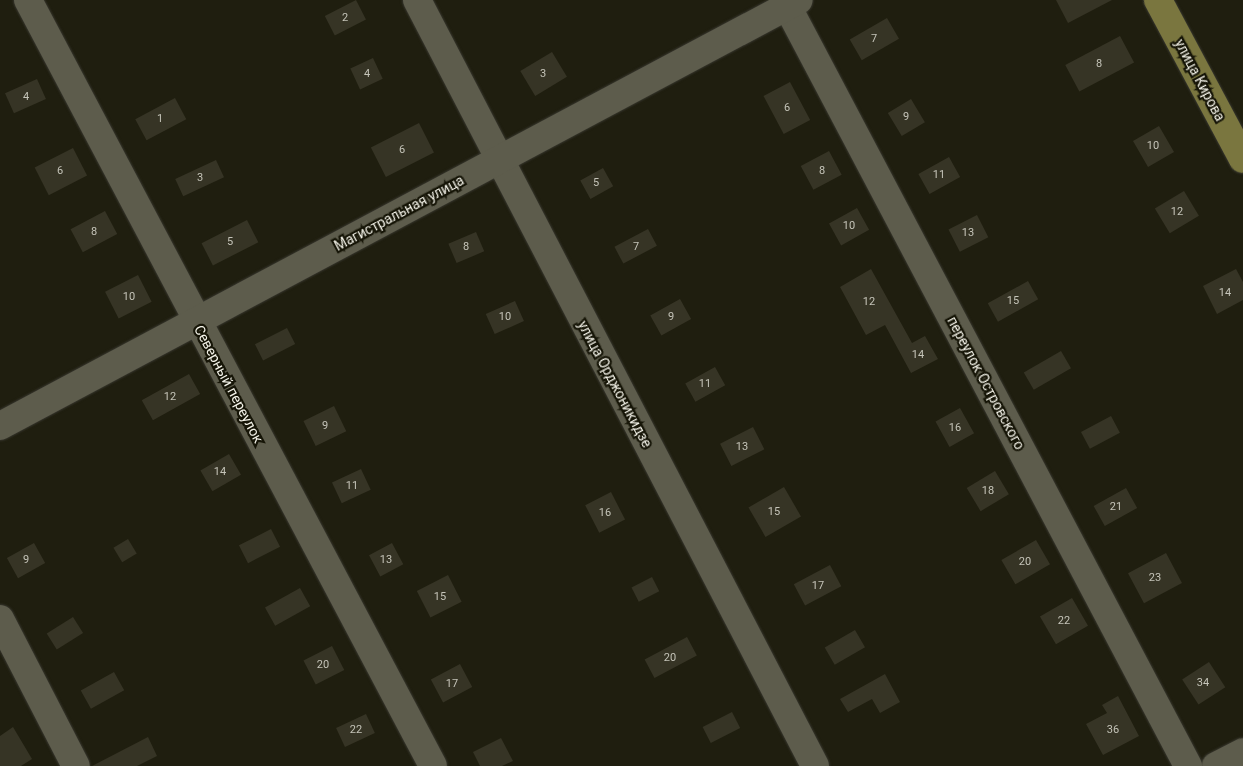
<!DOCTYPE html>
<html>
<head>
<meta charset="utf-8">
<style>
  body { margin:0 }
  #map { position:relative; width:1243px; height:766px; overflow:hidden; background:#1f1e0f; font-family:Roboto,sans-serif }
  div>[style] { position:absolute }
  .building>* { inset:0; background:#363425; transform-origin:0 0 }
  .roads { filter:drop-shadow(0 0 1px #38372f) drop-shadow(0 0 1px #38372f) }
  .minor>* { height:28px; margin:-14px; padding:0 14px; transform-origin:14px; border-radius:14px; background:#5d5c4c }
  .major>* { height:28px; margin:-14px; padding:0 14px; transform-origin:14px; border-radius:14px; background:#7a763f }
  span { translate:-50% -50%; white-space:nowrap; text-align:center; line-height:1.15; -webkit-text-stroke:4.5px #161507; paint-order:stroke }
  .number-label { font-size:11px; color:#c5c4b9 }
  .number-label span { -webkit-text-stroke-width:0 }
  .street-label { font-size:14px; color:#f5f4ea }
</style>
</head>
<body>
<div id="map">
  <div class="building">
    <i style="left:356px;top:0;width:22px;height:35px;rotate:63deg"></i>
    <i style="clip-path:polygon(1056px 0,1112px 0,1068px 23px)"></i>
    <i style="left:887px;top:18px;width:24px;height:43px;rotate:60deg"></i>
    <i style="left:1120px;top:36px;width:30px;height:62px;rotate:62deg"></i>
    <i style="left:552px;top:52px;width:29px;height:37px;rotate:59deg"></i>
    <i style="left:373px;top:58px;width:23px;height:25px;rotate:65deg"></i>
    <i style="left:37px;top:79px;width:22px;height:35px;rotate:66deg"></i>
    <i style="left:790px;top:82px;width:43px;height:30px;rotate:62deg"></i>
    <i style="left:175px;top:98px;width:24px;height:45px;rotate:62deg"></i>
    <i style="left:911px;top:99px;width:27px;height:27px;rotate:59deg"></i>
    <i style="left:419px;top:123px;width:33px;height:54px;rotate:63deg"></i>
    <i style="left:1159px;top:126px;width:30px;height:30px;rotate:60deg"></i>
    <i style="left:73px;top:148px;width:31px;height:43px;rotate:63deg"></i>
    <i style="left:829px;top:151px;width:27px;height:32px;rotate:62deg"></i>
    <i style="left:949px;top:157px;width:23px;height:35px;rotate:61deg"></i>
    <i style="left:216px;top:160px;width:19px;height:45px;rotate:65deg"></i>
    <i style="left:603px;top:168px;width:21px;height:26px;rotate:61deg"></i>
    <i style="left:1184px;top:191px;width:29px;height:34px;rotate:59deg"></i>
    <i style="left:857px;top:208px;width:25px;height:32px;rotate:61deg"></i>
    <i style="left:105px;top:211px;width:26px;height:39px;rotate:62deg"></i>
    <i style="left:977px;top:215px;width:25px;height:32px;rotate:63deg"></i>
    <i style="left:247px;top:220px;width:25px;height:51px;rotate:63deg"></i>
    <i style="left:648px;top:229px;width:19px;height:38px;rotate:62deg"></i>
    <i style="left:476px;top:232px;width:21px;height:30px;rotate:67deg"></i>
    <i style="clip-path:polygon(871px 269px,912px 343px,925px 336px,938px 359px,911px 373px,885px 325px,866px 335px,840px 287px)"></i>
    <i style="clip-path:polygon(1236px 269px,1243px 282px,1243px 300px,1217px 314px,1203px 286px)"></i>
    <i style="left:138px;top:275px;width:30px;height:37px;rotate:63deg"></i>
    <i style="left:1028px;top:281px;width:21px;height:46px;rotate:61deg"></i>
    <i style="left:680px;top:299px;width:23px;height:34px;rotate:61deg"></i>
    <i style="left:515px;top:301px;width:22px;height:32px;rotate:66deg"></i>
    <i style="left:287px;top:328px;width:18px;height:36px;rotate:63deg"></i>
    <i style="left:1061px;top:351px;width:20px;height:43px;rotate:60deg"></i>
    <i style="left:715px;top:367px;width:21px;height:34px;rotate:61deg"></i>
    <i style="left:189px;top:374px;width:23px;height:54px;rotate:61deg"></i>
    <i style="left:334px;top:406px;width:28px;height:34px;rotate:64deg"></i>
    <i style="left:960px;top:408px;width:29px;height:28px;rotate:61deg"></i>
    <i style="left:1111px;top:416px;width:19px;height:34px;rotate:62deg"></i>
    <i style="left:753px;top:427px;width:25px;height:37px;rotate:63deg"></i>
    <i style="left:229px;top:454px;width:24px;height:33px;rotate:60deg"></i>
    <i style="left:361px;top:469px;width:23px;height:32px;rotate:65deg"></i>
    <i style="left:995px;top:471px;width:27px;height:33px;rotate:59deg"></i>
    <i style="left:784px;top:487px;width:34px;height:41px;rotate:60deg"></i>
    <i style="left:1126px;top:488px;width:23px;height:37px;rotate:61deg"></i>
    <i style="left:611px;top:492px;width:31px;height:29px;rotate:63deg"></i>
    <i style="left:271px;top:529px;width:20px;height:36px;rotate:63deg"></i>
    <i style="left:128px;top:539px;width:17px;height:17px;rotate:59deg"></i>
    <i style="left:1036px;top:540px;width:28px;height:40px;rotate:60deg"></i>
    <i style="left:34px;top:543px;width:23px;height:31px;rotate:61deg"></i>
    <i style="left:392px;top:543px;width:24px;height:26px;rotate:62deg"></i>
    <i style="left:1166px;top:553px;width:34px;height:43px;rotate:62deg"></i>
    <i style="left:830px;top:565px;width:24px;height:41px;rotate:62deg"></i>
    <i style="left:448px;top:575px;width:30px;height:35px;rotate:63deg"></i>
    <i style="left:652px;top:577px;width:16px;height:23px;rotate:63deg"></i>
    <i style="left:300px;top:588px;width:21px;height:40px;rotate:61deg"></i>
    <i style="left:1072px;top:598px;width:32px;height:37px;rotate:60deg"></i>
    <i style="left:73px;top:617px;width:19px;height:31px;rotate:58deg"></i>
    <i style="left:855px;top:630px;width:20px;height:35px;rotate:60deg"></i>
    <i style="left:687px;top:637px;width:21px;height:48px;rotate:62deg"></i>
    <i style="left:332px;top:646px;width:27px;height:32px;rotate:63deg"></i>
    <i style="left:1209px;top:662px;width:30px;height:32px;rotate:57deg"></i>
    <i style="left:460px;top:664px;width:26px;height:33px;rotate:62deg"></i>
    <i style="left:114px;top:672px;width:21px;height:38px;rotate:61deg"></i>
    <i style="clip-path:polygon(885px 674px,900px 702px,880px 713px,872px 699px,848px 712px,840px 699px)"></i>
    <i style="clip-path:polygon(1118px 696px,1139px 736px,1103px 755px,1086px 724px,1107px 713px,1102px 705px)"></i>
    <i style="left:732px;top:712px;width:18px;height:33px;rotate:63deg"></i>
    <i style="left:366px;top:714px;width:21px;height:33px;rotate:65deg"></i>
    <i style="clip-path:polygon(13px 727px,32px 759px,21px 766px,0 766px,0 736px)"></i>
    <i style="clip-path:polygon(148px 737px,157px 756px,137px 766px,92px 766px)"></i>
    <i style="clip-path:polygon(501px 738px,513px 761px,502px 766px,480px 766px,473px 752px)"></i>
  </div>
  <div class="roads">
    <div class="minor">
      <i style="left:28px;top:0;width:866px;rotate:62.13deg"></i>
      <i style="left:417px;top:0;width:863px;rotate:62.54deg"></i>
      <i style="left:784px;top:0;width:866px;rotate:62.19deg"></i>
      <i style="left:0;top:426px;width:905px;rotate:-28.07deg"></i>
      <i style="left:0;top:619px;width:165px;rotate:62.7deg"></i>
      <i style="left:1216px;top:766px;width:30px;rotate:-27deg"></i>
    </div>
    <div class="major">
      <i style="left:1158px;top:0;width:180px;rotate:61.9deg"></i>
    </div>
  </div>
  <div class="number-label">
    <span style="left:345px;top:18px">2</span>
    <span style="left:874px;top:39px">7</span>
    <span style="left:1099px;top:64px">8</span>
    <span style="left:367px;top:74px">4</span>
    <span style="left:543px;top:74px">3</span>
    <span style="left:26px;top:97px">4</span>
    <span style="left:787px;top:108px">6</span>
    <span style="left:906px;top:117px">9</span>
    <span style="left:160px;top:119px">1</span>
    <span style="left:1153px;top:146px">10</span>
    <span style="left:402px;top:150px">6</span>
    <span style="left:60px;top:171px">6</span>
    <span style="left:822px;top:171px">8</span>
    <span style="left:939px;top:175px">11</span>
    <span style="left:200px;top:178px">3</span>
    <span style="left:596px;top:183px">5</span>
    <span style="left:1177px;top:212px">12</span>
    <span style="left:849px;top:226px">10</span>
    <span style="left:94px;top:232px">8</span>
    <span style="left:968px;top:233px">13</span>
    <span style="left:230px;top:242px">5</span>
    <span style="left:466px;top:247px">8</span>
    <span style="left:636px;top:247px">7</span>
    <span style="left:1225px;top:293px">14</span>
    <span style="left:129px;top:297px">10</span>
    <span style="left:1013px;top:301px">15</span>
    <span style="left:869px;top:302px">12</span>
    <span style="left:505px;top:317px">10</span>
    <span style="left:671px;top:317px">9</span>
    <span style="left:918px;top:355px">14</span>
    <span style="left:705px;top:384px">11</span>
    <span style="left:170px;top:397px">12</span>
    <span style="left:325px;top:426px">9</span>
    <span style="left:955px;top:428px">16</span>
    <span style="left:742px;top:447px">13</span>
    <span style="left:220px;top:472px">14</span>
    <span style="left:352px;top:486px">11</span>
    <span style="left:988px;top:491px">18</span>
    <span style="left:1116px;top:507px">21</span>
    <span style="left:774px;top:512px">15</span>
    <span style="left:605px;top:513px">16</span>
    <span style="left:26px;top:560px">9</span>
    <span style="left:386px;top:560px">13</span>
    <span style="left:1025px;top:562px">20</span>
    <span style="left:1155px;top:578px">23</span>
    <span style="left:818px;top:586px">17</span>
    <span style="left:440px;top:597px">15</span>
    <span style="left:1064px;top:621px">22</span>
    <span style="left:670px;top:658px">20</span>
    <span style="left:323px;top:665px">20</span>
    <span style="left:1203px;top:683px">34</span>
    <span style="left:452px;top:684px">17</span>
    <span style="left:356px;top:730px">22</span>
    <span style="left:1113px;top:730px">36</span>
  </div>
  <div class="street-label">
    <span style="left:1200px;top:80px;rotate:62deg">улица Кирова</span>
    <span style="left:399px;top:213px;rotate:-28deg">Магистральная улица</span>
    <span style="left:986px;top:383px;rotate:62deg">переулок Островского</span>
    <span style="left:229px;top:384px;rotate:62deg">Северный переулок</span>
    <span style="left:615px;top:384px;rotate:62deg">улица Орджоникидзе</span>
  </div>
</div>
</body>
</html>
